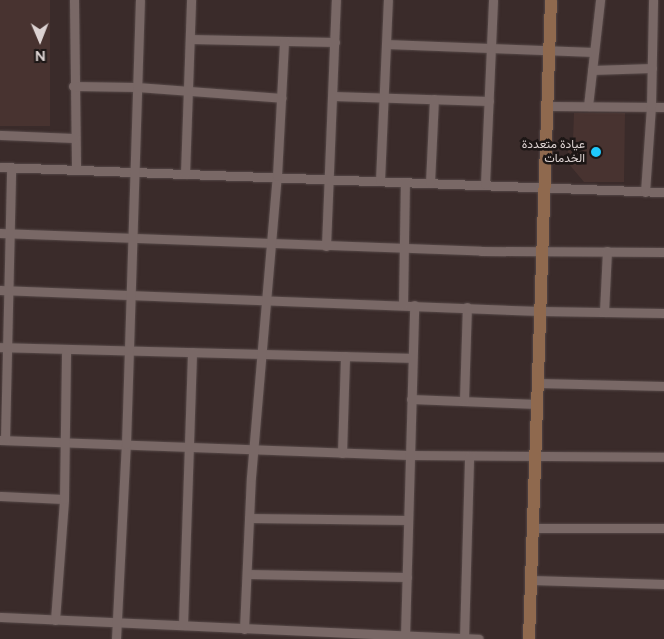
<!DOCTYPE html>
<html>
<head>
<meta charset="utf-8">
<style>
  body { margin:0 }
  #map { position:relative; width:664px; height:639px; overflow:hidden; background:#3a2b2a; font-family:Figtree,Vazirmatn,sans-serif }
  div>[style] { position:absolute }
  .built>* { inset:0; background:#483330; transform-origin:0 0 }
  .roads { filter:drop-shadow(0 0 1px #564948) drop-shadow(0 0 1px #564948) }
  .street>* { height:9px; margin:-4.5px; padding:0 4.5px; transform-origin:4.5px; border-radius:4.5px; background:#796866 }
  .secondary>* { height:12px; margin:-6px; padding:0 6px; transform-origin:6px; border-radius:6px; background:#8f694e }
  .dots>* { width:14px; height:14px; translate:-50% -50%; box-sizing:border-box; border:2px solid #1c1615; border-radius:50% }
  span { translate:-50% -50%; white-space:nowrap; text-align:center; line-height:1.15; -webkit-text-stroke:5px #1c1615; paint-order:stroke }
  .poi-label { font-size:12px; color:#ddd3d2 }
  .right { translate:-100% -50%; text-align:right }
  .north { position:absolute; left:15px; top:15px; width:50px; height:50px; -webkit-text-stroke:4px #1c1615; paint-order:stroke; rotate:179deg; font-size:14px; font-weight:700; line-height:20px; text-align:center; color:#ddd3d2 }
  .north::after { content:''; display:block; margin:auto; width:18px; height:22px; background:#ddd3d2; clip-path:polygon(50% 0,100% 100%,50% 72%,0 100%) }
</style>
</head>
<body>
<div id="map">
  <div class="built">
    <i style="left:0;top:0;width:50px;height:126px"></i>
    <i style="clip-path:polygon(574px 113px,625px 113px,624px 182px,584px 182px,568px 163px,568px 141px,573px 140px)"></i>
  </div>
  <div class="roads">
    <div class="street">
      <i style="left:74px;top:0;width:169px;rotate:89.3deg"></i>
      <i style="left:190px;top:39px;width:145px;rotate:1.2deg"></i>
      <i style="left:386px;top:44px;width:208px;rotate:2.2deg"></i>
      <i style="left:592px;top:70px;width:60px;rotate:-1.9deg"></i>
      <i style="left:73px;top:86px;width:64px;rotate:0.9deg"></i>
      <i style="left:137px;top:87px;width:145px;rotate:4.3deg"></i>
      <i style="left:333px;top:96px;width:156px;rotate:1.8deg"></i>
      <i style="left:547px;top:106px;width:117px;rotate:0.5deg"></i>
      <i style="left:588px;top:106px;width:107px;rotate:-83.5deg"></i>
      <i style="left:0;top:135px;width:75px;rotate:2.3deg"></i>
      <i style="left:0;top:167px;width:664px;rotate:2.16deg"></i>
      <i style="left:185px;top:174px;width:174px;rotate:-88deg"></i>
      <i style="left:380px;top:181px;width:181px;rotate:-87.5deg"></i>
      <i style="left:430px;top:183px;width:84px;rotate:-87.3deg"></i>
      <i style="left:485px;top:184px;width:184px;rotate:-87.5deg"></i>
      <i style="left:645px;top:192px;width:85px;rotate:-86deg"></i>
      <i style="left:651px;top:107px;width:107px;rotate:-88.9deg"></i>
      <i style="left:0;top:233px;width:481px;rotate:2.1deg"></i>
      <i style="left:481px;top:251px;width:183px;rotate:0.3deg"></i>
      <i style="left:326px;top:246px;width:246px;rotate:-87.7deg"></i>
      <i style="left:0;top:290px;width:540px;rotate:2.23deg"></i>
      <i style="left:540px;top:311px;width:124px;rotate:0.9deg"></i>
      <i style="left:403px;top:305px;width:123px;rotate:-89.1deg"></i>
      <i style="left:604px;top:312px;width:61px;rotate:-87.2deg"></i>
      <i style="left:0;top:347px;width:412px;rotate:1.5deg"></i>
      <i style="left:538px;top:383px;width:126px;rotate:1.4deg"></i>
      <i style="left:411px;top:399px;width:126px;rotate:2.3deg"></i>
      <i style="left:464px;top:400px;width:93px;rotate:-88.2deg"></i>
      <i style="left:0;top:440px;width:409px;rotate:2.1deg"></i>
      <i style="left:409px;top:455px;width:255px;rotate:0.4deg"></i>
      <i style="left:5px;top:440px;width:273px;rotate:-88.7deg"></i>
      <i style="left:342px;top:453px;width:97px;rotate:-88.2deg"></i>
      <i style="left:0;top:496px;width:64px;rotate:2.7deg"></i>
      <i style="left:249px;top:518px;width:159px;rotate:0.7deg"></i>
      <i style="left:533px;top:528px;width:131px"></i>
      <i style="left:248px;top:574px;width:159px;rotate:1.1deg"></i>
      <i style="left:531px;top:580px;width:133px;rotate:1.7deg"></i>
      <i style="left:0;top:617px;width:479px;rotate:2.6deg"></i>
      <i style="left:55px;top:620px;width:121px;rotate:-85.7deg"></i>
      <i style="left:64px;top:499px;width:150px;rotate:-89.2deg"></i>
      <i style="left:183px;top:625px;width:273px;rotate:-88.1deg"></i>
      <i style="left:244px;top:629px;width:152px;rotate:-87.4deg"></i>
      <i style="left:251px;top:477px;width:302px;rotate:-85.1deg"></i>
      <i style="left:277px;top:176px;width:135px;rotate:-87deg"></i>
      <i style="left:405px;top:637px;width:332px;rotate:-88.4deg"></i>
      <i style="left:116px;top:639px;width:195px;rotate:-87.1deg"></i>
      <i style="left:126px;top:444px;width:444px;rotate:-88.2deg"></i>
      <i style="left:464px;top:639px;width:183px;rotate:-88.4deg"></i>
    </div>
    <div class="secondary">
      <i style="left:529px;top:639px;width:639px;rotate:-88.03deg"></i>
    </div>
  </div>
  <div class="dots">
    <i style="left:596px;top:152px;background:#1fc9fd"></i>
  </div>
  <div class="poi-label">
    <span class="right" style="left:585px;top:152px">عيادة متعددة<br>الخدمات</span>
  </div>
  <div class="north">N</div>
</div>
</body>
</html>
